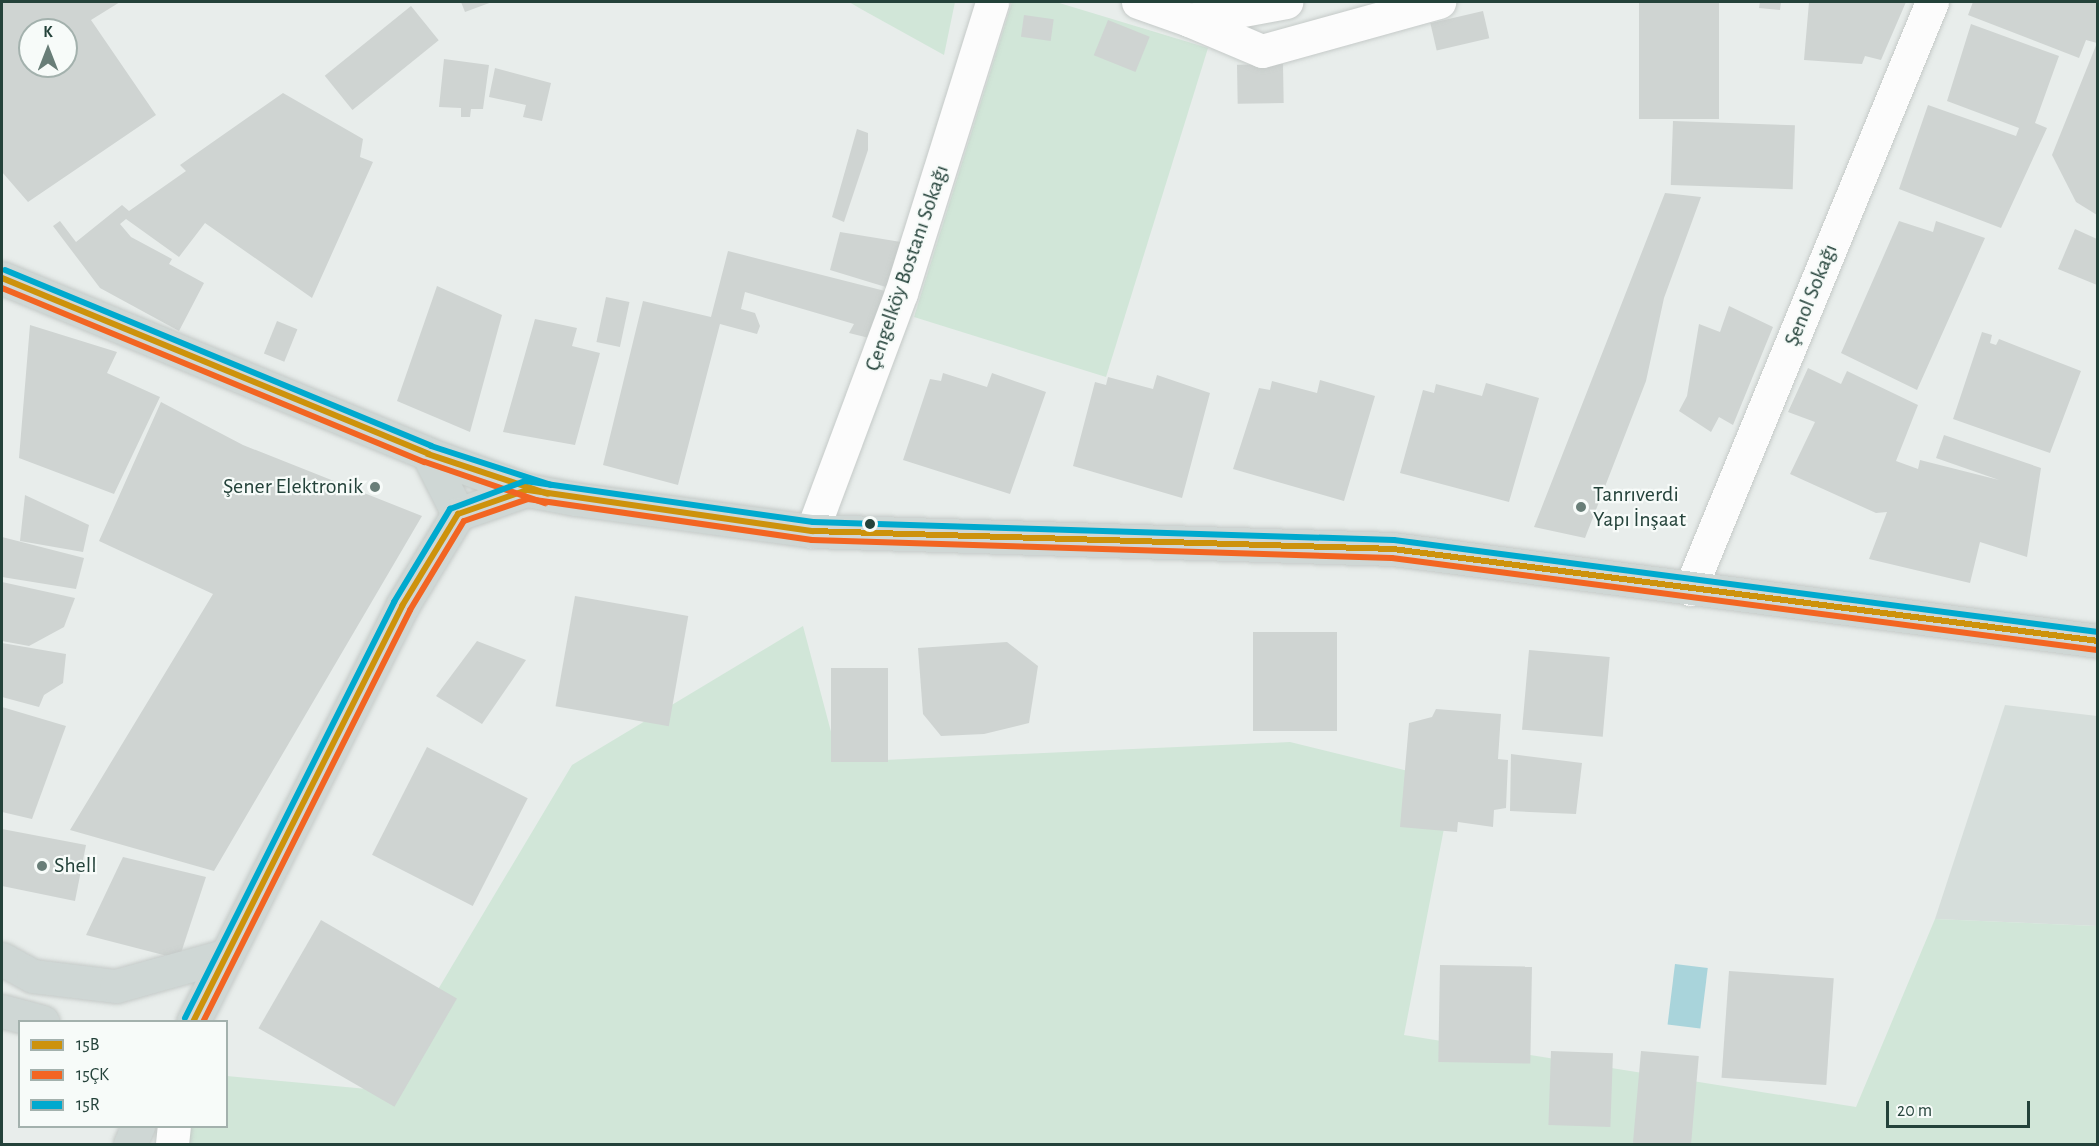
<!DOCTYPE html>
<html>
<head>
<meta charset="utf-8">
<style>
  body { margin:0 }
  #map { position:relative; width:2099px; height:1146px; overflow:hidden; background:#e8edeb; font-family:"Alegreya Sans",sans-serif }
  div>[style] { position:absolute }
  .built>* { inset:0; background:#d6dedb }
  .green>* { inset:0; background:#d1e6d8 }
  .water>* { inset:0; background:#a9d4db; transform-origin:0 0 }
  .building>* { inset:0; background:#cfd4d2; transform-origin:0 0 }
  .roads { filter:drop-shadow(0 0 2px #c5cac8) drop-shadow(0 0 2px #c5cac8) }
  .minor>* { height:33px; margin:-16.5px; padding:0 16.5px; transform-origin:16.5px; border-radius:16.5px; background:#fcfcfc }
  .major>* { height:33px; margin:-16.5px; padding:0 16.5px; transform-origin:16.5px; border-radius:16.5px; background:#cfd7d5 }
  .bus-1>* { height:6px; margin:-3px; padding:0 3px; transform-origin:3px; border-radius:3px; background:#cd920c }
  .bus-2>* { height:6px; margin:-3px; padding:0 3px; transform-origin:3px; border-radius:3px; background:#f26522 }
  .bus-3>* { height:6px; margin:-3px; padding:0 3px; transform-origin:3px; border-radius:3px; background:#00a9ce }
  .dots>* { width:16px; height:16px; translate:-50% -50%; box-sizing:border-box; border:3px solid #f7fbf9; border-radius:50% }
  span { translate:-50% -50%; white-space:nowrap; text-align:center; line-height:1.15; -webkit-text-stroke:4.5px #f7fbf9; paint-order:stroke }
  .street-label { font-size:22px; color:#24423a }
  .poi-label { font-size:22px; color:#24423a }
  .right { translate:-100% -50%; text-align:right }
  .left { translate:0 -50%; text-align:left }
  .frame { position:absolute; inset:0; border:3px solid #24423a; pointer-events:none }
  .legend { position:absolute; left:18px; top:1020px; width:210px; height:108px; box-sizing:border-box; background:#f7fbf9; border:2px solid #a3b1ad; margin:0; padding:8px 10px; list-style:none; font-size:18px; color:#24423a }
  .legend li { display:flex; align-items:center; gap:12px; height:30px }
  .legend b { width:30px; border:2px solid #a3b1ad }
  .north { position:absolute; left:18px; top:18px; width:60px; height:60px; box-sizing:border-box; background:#f7fbf9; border:2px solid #a3b1ad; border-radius:50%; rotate:0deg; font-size:16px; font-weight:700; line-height:24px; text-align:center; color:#24423a }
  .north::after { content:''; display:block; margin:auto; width:21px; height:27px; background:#697e78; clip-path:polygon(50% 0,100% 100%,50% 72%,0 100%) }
  .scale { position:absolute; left:1886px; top:1101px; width:144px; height:27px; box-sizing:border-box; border:3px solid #24423a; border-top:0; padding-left:8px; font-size:18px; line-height:21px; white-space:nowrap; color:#24423a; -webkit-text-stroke:4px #f7fbf9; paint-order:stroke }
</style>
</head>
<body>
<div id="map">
  <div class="built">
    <i style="clip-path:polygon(2005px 705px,2097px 716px,2097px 926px,1935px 919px)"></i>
  </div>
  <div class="green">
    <i style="clip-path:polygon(849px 2px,955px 2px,944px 55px,861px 9px)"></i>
    <i style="clip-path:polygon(1012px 2px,1056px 2px,1208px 48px,1106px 377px,914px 317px)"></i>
    <i style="clip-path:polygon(803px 626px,839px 762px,1290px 742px,1453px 782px,1404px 1035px,1856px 1107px,1935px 919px,2097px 926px,2097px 1144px,183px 1144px,187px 1127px,226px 1126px,227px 1076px,378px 1090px,572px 765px)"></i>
  </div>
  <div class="water">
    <i style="left:1675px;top:964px;width:33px;height:61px;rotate:7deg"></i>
  </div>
  <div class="building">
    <i style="clip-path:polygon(evenodd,2px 2px,120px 2px,91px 20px,156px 115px,28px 202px,2px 172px,2px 2px,30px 30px,66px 30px,66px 66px,30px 66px,30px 30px)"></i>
    <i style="clip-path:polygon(461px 2px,492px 2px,465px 12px)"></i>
    <i style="left:1639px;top:2px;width:80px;height:117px"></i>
    <i style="clip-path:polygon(1760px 2px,1781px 2px,1780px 10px,1759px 8px)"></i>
    <i style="clip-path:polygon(1809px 2px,1906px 2px,1881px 60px,1865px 56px,1862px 64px,1804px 60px)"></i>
    <i style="clip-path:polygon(1973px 2px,2097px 2px,2097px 43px,2086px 40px,2079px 58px,1968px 15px)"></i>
    <i style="left:411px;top:6px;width:44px;height:111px;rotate:51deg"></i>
    <i style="left:1483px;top:11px;width:28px;height:54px;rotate:77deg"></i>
    <i style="left:1024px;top:15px;width:30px;height:22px;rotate:8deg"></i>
    <i style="left:1108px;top:20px;width:45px;height:38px;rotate:22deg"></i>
    <i style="clip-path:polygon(1971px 24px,2059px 56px,2035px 123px,2047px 128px,2001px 228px,1899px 189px,1928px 105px,2016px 136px,2019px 128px,1947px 101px)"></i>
    <i style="clip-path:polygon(2097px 43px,2097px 215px,2076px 202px,2052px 155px)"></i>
    <i style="clip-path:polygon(444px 59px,489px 65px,483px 109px,471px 109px,470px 117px,461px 117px,461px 108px,439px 107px)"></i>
    <i style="left:1283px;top:64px;width:39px;height:46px;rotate:89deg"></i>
    <i style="clip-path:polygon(495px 68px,551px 83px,542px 121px,523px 117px,526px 105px,489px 97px)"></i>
    <i style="clip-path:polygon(283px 93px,363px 139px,360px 157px,373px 162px,312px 298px,205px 223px,179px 257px,126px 219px,120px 224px,131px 237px,172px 259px,169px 264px,204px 283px,179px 331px,100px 288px,53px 226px,60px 221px,76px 242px,122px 205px,129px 211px,186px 171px,180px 165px)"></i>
    <i style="left:1673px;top:121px;width:122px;height:64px;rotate:2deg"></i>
    <i style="clip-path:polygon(857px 129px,868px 133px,868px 150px,844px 222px,832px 217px)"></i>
    <i style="clip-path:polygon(1665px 193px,1701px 197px,1664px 298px,1646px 381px,1585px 538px,1534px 527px)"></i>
    <i style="clip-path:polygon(1899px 221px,1933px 232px,1936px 221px,1985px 238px,1917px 390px,1841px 353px)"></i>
    <i style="clip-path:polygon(2075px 229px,2097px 239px,2097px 285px,2058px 269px)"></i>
    <i style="clip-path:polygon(840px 232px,901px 242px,889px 288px,830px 270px)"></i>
    <i style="clip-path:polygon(728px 251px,889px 292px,869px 338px,849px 333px,854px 324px,745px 292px,741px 309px,755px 313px,760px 326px,757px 334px,720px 324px,678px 485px,603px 465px,643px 301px,711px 317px)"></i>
    <i style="clip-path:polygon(437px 286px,502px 315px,470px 432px,397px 401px)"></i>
    <i style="left:606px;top:297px;width:24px;height:46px;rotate:12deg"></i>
    <i style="clip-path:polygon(1729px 306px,1773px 327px,1733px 425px,1719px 417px,1711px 432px,1679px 411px,1687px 396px,1699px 324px,1720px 332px)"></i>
    <i style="clip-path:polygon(535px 319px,577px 328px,572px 346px,600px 353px,575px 445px,503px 432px)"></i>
    <i style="left:277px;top:321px;width:22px;height:35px;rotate:22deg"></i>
    <i style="clip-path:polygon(30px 325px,117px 352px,107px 373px,160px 397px,114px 494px,19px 458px)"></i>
    <i style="clip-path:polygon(1982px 332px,1992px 335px,1990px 343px,1996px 345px,1999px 339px,2081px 371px,2050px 453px,1953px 419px)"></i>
    <i style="clip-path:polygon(1808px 368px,1841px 384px,1847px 371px,1918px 405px,1896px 461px,1918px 469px,1920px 460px,1999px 480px,1936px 458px,1944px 435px,2041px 468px,2027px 557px,1980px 542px,1970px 583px,1869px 559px,1887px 512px,1876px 513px,1790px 474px,1815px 422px,1788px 412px)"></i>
    <i style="clip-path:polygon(943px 373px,987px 387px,992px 373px,1046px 392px,1010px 494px,903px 460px,930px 379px,941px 381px)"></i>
    <i style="clip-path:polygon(1157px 375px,1210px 393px,1182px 498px,1073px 466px,1095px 382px,1106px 385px,1108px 377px,1153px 389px)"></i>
    <i style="clip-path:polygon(1320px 380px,1375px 396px,1344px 501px,1233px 469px,1259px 388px,1270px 390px,1272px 381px,1317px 393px)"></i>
    <i style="clip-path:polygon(1486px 383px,1539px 398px,1509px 502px,1400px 473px,1423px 390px,1434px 393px,1436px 384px,1482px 396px)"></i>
    <i style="clip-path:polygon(161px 402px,243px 445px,422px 516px,214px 871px,70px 830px,213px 594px,99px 541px)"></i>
    <i style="clip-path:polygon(25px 495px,89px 525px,83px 552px,20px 541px)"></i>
    <i style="clip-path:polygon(2px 537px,84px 558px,76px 589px,2px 577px)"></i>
    <i style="clip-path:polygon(2px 582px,75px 598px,64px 627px,29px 646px,2px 641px)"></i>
    <i style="left:575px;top:596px;width:115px;height:112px;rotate:10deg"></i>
    <i style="left:1253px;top:632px;width:84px;height:99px"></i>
    <i style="clip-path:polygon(477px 641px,526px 660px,482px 724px,436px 696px)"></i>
    <i style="clip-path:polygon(1007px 642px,1038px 666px,1029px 723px,984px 734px,941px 736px,923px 714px,918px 648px)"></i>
    <i style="clip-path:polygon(2px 643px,66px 654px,63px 683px,44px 695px,39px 707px,2px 697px)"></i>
    <i style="left:1529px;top:650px;width:81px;height:80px;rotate:5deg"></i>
    <i style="left:831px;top:668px;width:57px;height:94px"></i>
    <i style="clip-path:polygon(2px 707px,66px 726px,32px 819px,2px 812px)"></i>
    <i style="clip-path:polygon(1436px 709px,1501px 714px,1498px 759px,1508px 760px,1506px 808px,1494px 810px,1493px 827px,1458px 822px,1457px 832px,1400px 827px,1409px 723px,1432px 717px)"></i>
    <i style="left:427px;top:747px;width:113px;height:121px;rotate:27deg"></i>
    <i style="clip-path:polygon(1511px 754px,1582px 763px,1576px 814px,1510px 811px)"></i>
    <i style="clip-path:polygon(2px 829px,86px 845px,75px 901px,2px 886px)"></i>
    <i style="clip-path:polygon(123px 857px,206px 877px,179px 959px,86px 935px)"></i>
    <i style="left:321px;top:920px;width:157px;height:125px;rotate:30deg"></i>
    <i style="left:1440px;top:965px;width:92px;height:97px;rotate:1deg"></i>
    <i style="left:1729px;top:971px;width:105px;height:107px;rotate:4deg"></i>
    <i style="left:1551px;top:1051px;width:62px;height:74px;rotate:2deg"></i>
    <i style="left:1641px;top:1051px;width:58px;height:92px;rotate:5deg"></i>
  </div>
  <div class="roads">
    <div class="minor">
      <i style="left:1138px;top:2px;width:54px;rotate:19.4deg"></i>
      <i style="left:1189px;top:20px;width:99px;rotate:-10.5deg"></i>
      <i style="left:1189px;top:20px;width:79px;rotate:23deg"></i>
      <i style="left:1262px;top:51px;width:184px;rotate:-15.5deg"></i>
      <i style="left:812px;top:531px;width:254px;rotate:-69.5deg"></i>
      <i style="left:901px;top:293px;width:305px;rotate:-72.6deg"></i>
      <i style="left:1690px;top:589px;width:635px;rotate:-67.6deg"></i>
      <i style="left:172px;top:1144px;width:18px;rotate:-84deg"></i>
    </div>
    <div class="major">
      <i style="left:2px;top:278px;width:461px;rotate:22.4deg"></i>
      <i style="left:428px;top:454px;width:105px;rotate:20deg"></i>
      <i style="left:527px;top:490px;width:49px;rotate:10.6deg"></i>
      <i style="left:575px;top:499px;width:239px;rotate:7.7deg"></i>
      <i style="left:812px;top:531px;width:581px;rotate:1.77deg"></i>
      <i style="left:1393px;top:549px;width:711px;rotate:7.43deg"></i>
      <i style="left:428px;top:454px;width:67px;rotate:63.4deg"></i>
      <i style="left:458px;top:514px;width:73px;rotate:-19.2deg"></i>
      <i style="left:2px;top:959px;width:35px;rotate:29deg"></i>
      <i style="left:33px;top:976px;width:84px;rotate:6.9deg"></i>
      <i style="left:116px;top:986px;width:115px;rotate:-15.6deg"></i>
      <i style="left:2px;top:1011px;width:42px;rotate:15deg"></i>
      <i style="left:193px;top:1022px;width:466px;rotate:-63.3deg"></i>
      <i style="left:402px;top:606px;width:108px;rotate:-58.7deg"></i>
      <i style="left:130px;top:1144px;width:20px;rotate:-66deg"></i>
    </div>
  </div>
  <div class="bus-1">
    <i style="left:2px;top:278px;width:461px;rotate:22.4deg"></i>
    <i style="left:428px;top:454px;width:126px;rotate:18.4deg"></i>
    <i style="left:193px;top:1022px;width:466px;rotate:-63.3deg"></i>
    <i style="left:402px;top:606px;width:108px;rotate:-58.7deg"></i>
    <i style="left:458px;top:514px;width:73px;rotate:-19.2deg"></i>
    <i style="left:527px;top:490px;width:288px;rotate:8.2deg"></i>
    <i style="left:812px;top:531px;width:581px;rotate:1.77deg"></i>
    <i style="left:1393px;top:549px;width:711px;rotate:7.43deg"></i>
  </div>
  <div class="bus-2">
    <i style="left:2px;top:288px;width:457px;rotate:22.4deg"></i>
    <i style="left:425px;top:462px;width:127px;rotate:18.9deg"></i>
    <i style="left:203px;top:1022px;width:461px;rotate:-63.3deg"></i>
    <i style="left:410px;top:610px;width:104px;rotate:-58.8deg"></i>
    <i style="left:464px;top:521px;width:68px;rotate:-19deg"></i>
    <i style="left:528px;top:499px;width:287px;rotate:8.2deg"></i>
    <i style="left:812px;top:540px;width:580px;rotate:1.78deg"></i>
    <i style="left:1392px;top:558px;width:711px;rotate:7.43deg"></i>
  </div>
  <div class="bus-3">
    <i style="left:5px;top:270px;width:461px;rotate:22.4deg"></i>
    <i style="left:431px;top:446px;width:126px;rotate:18deg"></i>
    <i style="left:185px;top:1018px;width:466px;rotate:-63.3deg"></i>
    <i style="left:394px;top:602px;width:109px;rotate:-58.9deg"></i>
    <i style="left:450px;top:509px;width:80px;rotate:-20.5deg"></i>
    <i style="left:525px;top:481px;width:291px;rotate:8.1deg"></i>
    <i style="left:813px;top:522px;width:581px;rotate:1.77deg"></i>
    <i style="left:1394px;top:540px;width:710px;rotate:7.45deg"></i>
  </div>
  <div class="dots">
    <i style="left:375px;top:487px;background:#697e78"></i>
    <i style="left:1581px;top:507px;background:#697e78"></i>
    <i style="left:870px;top:524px;background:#24423a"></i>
    <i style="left:42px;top:866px;background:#697e78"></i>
  </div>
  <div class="street-label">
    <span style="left:907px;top:268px;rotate:-71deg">Çengelköy Bostanı Sokağı</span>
    <span style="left:1811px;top:295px;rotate:-68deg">Şenol Sokağı</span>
  </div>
  <div class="poi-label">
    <span class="right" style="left:363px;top:487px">Şener Elektronik</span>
    <span class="left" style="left:1593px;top:507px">Tanrıverdi<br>Yapı İnşaat</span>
    <span class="left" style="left:54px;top:866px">Shell</span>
  </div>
  <div class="frame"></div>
  <ul class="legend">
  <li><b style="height:8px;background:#cd920c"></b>15B</li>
  <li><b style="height:8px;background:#f26522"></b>15ÇK</li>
  <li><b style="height:8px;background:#00a9ce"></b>15R</li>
  </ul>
  <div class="north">K</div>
  <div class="scale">20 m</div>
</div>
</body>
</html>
